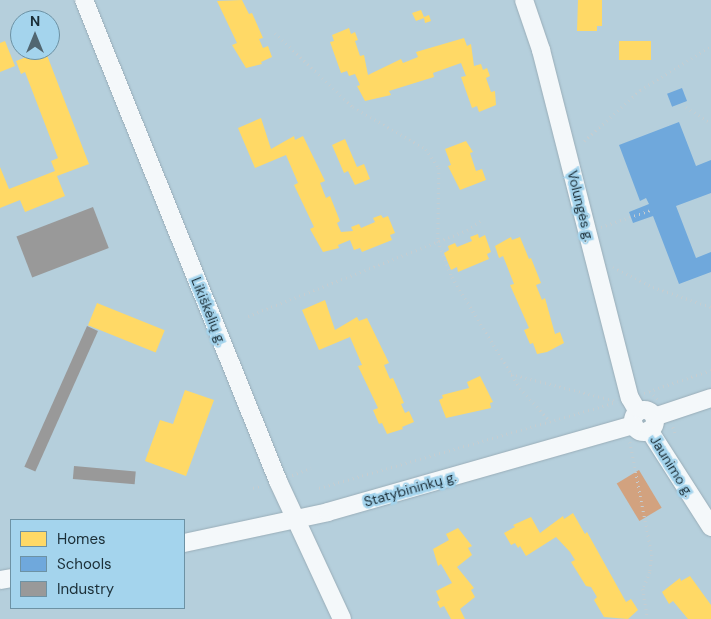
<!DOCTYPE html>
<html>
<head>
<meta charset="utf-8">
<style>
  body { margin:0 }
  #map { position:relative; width:711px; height:619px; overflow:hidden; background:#b5cfdc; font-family:"DM Sans",sans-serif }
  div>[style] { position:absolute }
  .green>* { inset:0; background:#d2a27f; transform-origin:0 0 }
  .homes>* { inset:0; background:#ffd966; transform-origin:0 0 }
  .schools>* { inset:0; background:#6fa8dc; transform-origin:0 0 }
  .industry>* { inset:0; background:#999; transform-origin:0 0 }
  .path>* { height:2.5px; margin-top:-1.25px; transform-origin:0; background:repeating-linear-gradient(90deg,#c5cdd1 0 1px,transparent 0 5px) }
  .roads { filter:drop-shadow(0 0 1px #99adb8) drop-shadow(0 0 1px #99adb8) }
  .minor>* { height:18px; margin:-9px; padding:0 9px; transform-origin:9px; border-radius:9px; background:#f4f8fa }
  .minor>.ring { margin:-9px; padding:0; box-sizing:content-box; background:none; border:18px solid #f4f8fa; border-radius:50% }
  span { translate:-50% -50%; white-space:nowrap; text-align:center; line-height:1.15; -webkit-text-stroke:5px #a4d4ed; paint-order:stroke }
  .street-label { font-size:14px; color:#1b2e37 }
  .legend { position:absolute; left:10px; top:519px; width:175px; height:90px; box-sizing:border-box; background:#a4d4ed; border:1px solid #6d92a4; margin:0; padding:6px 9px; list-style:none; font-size:15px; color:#1b2e37 }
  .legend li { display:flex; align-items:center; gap:10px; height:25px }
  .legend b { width:25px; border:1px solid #6d92a4 }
  .north { position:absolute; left:10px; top:10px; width:50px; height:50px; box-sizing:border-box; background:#a4d4ed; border:1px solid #6d92a4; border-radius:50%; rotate:0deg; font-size:14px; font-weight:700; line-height:20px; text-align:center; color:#1b2e37 }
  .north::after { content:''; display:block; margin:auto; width:18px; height:22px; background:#516671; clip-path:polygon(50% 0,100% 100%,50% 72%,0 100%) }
</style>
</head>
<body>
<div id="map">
  <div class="green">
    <i style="left:639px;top:470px;width:44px;height:26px;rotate:59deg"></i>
  </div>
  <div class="homes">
    <i style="clip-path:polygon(242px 0,249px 14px,252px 13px,263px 38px,259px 39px,263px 48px,268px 46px,272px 57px,261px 62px,262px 64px,246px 68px,232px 45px,237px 43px,217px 1px)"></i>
    <i style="clip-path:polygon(578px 0,602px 0,602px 26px,597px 26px,597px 31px,577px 31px)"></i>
    <i style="clip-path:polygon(421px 10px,424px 17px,429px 15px,431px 21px,425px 23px,424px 18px,416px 21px,412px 13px)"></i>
    <i style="clip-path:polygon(349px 28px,351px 34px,355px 32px,358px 40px,355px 41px,360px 56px,364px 55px,368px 75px,401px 59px,403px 63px,418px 57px,416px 52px,464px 38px,467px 46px,471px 44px,474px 66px,481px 64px,483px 70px,487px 68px,490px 76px,486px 78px,491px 92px,495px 91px,496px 105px,479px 112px,477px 106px,472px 108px,461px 77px,466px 76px,461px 63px,433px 73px,434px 77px,389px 91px,391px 95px,365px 101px,357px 86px,360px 85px,355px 74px,349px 76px,347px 71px,341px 73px,330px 42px,334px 41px,332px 35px)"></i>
    <i style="clip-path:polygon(5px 41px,15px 66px,0 72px,0 43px)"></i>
    <i style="left:651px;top:41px;width:19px;height:32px;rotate:90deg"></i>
    <i style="clip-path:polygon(45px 50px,89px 164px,57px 176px,65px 196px,25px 212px,20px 200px,0 208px,0 167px,9px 189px,55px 171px,51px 161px,58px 158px,25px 72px,21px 74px,16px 61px)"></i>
    <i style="clip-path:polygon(261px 118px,271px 149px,294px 136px,295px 140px,303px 136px,325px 181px,320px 183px,326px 198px,330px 196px,340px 221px,337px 223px,341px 232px,353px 231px,351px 227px,359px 224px,361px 228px,375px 222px,373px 218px,381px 215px,383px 218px,388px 216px,395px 233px,390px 235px,392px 240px,362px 252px,360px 248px,354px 250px,350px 240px,338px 245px,339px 248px,323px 252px,310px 229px,314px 227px,294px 185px,298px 183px,286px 155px,255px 168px,238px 128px)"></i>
    <i style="clip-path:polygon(345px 139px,357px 167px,364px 164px,370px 179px,355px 185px,348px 171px,344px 173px,332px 145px)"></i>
    <i style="clip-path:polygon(466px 141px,473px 152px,470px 153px,476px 171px,482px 169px,486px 180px,460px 190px,448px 166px,451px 165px,445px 149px)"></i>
    <i style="clip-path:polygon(478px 234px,479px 238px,485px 235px,491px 252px,487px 254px,489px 259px,458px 272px,457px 267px,451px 270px,444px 253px,449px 250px,448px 246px,455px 243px,457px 247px,472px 241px,470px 237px)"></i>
    <i style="clip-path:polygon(511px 237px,512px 240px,520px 237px,529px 259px,531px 258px,541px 283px,536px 285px,542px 300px,545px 298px,555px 334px,560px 332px,564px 343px,547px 352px,537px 354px,533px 343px,530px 344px,524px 330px,529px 328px,510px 285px,514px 284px,503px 256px,499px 258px,495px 246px)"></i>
    <i style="clip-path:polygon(325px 300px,335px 330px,357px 317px,359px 321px,367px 318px,389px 363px,384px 365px,390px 379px,393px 378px,404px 403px,401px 404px,405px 413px,409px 411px,414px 422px,402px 427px,403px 429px,387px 434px,382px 423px,379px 424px,373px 410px,378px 408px,358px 366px,362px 365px,350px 337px,319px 350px,302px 310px)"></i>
    <i style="left:97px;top:303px;width:73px;height:24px;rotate:22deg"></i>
    <i style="clip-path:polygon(480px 376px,493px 402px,490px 403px,491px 408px,446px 418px,439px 400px,443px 398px,442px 395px,469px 388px,467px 382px)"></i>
    <i style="clip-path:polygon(185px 390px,214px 400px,186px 476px,145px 461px,160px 420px,173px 424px)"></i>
    <i style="clip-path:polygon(573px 513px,585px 534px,587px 532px,626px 602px,631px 599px,638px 610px,628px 619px,604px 617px,594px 600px,597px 597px,591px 587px,586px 586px,571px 562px,575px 560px,570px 552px,556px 537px,526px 556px,520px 546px,518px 548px,515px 543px,511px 545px,504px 533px,515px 527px,513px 525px,531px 517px,540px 533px,563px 516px,564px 519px)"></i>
    <i style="clip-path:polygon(458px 528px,472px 546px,468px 548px,472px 555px,457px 567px,474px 588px,471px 590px,475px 597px,460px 609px,465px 619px,451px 619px,444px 606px,440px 608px,437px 602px,440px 600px,436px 591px,452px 583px,441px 564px,438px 566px,433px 549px,449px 540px,446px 534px)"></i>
    <i style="clip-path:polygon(690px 576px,711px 605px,711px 619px,688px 619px,673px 601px,669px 604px,662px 592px,680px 578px,681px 581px)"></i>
  </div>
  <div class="schools">
    <i style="left:682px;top:88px;width:14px;height:16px;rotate:69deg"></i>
    <i style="clip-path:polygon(679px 122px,696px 166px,711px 160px,711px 193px,676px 206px,696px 258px,711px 252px,711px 272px,679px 284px,653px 216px,633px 223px,629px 212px,649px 204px,646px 198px,640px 201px,619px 145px)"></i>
  </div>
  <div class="industry">
    <i style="left:93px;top:207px;width:44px;height:82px;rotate:69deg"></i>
    <i style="left:87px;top:326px;width:12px;height:154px;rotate:24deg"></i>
    <i style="left:74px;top:466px;width:62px;height:13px;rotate:5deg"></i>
  </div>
  <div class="path">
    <i style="left:275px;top:33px;width:108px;rotate:43.5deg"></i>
    <i style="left:353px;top:107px;width:84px;rotate:29.9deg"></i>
    <i style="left:426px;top:149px;width:23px;rotate:56deg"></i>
    <i style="left:439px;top:168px;width:73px;rotate:90.8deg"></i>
    <i style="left:438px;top:241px;width:39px;rotate:69deg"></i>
    <i style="left:452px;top:277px;width:130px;rotate:58.5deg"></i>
    <i style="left:520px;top:388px;width:45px;rotate:47.7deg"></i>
    <i style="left:686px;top:107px;width:30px;rotate:33deg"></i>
    <i style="left:584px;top:141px;width:76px;rotate:-42.3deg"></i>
    <i style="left:640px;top:90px;width:84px;rotate:-31.8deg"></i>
    <i style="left:601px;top:227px;width:53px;rotate:-18.8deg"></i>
    <i style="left:613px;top:267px;width:45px;rotate:26.6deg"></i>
    <i style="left:653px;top:287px;width:61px;rotate:19deg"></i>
    <i style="left:248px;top:316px;width:235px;rotate:-21.4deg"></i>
    <i style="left:467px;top:230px;width:18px;rotate:-34deg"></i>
    <i style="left:511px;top:374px;width:108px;rotate:14.4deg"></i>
    <i style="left:650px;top:391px;width:13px;rotate:48deg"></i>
    <i style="left:644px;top:393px;width:71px;rotate:-18.9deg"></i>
    <i style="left:673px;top:427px;width:8px;rotate:67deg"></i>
    <i style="left:630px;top:442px;width:115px;rotate:79deg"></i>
    <i style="left:652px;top:555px;width:17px;rotate:97deg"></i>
    <i style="left:650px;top:572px;width:18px;rotate:112deg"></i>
    <i style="left:292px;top:475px;width:20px;rotate:-20deg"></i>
    <i style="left:253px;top:488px;width:10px;rotate:-17deg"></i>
    <i style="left:319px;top:488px;width:310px;rotate:-16.1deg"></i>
    <i style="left:643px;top:589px;width:30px;rotate:81deg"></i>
  </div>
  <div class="roads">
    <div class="minor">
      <i style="left:84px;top:0;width:519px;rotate:68.03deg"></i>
      <i style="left:278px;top:481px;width:152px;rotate:65.1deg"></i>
      <i style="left:524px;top:0;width:53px;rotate:71.2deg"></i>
      <i style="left:541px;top:50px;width:359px;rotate:75.7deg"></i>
      <i style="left:630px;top:398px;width:16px;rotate:60deg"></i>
      <i class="ring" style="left:633px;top:410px;width:4px;height:4px"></i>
      <i style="left:654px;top:417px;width:60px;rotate:-18.4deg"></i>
      <i style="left:649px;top:430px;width:115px;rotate:57.4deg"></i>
      <i style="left:184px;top:543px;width:147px;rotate:-12.1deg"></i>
      <i style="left:328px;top:512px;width:318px;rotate:-15.9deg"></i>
      <i style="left:0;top:580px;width:11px;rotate:-10deg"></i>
    </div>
  </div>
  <div class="street-label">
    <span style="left:581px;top:206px;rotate:76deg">Volungės g.</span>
    <span style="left:209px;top:311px;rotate:68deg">Likiškėlių g.</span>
    <span style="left:672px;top:466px;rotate:58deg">Jaunimo g.</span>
    <span style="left:410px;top:489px;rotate:-16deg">Statybininkų g.</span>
  </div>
  <ul class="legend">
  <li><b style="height:14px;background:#ffd966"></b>Homes</li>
  <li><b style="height:14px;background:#6fa8dc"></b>Schools</li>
  <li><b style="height:14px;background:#999"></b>Industry</li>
  </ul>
  <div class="north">N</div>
</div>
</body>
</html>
